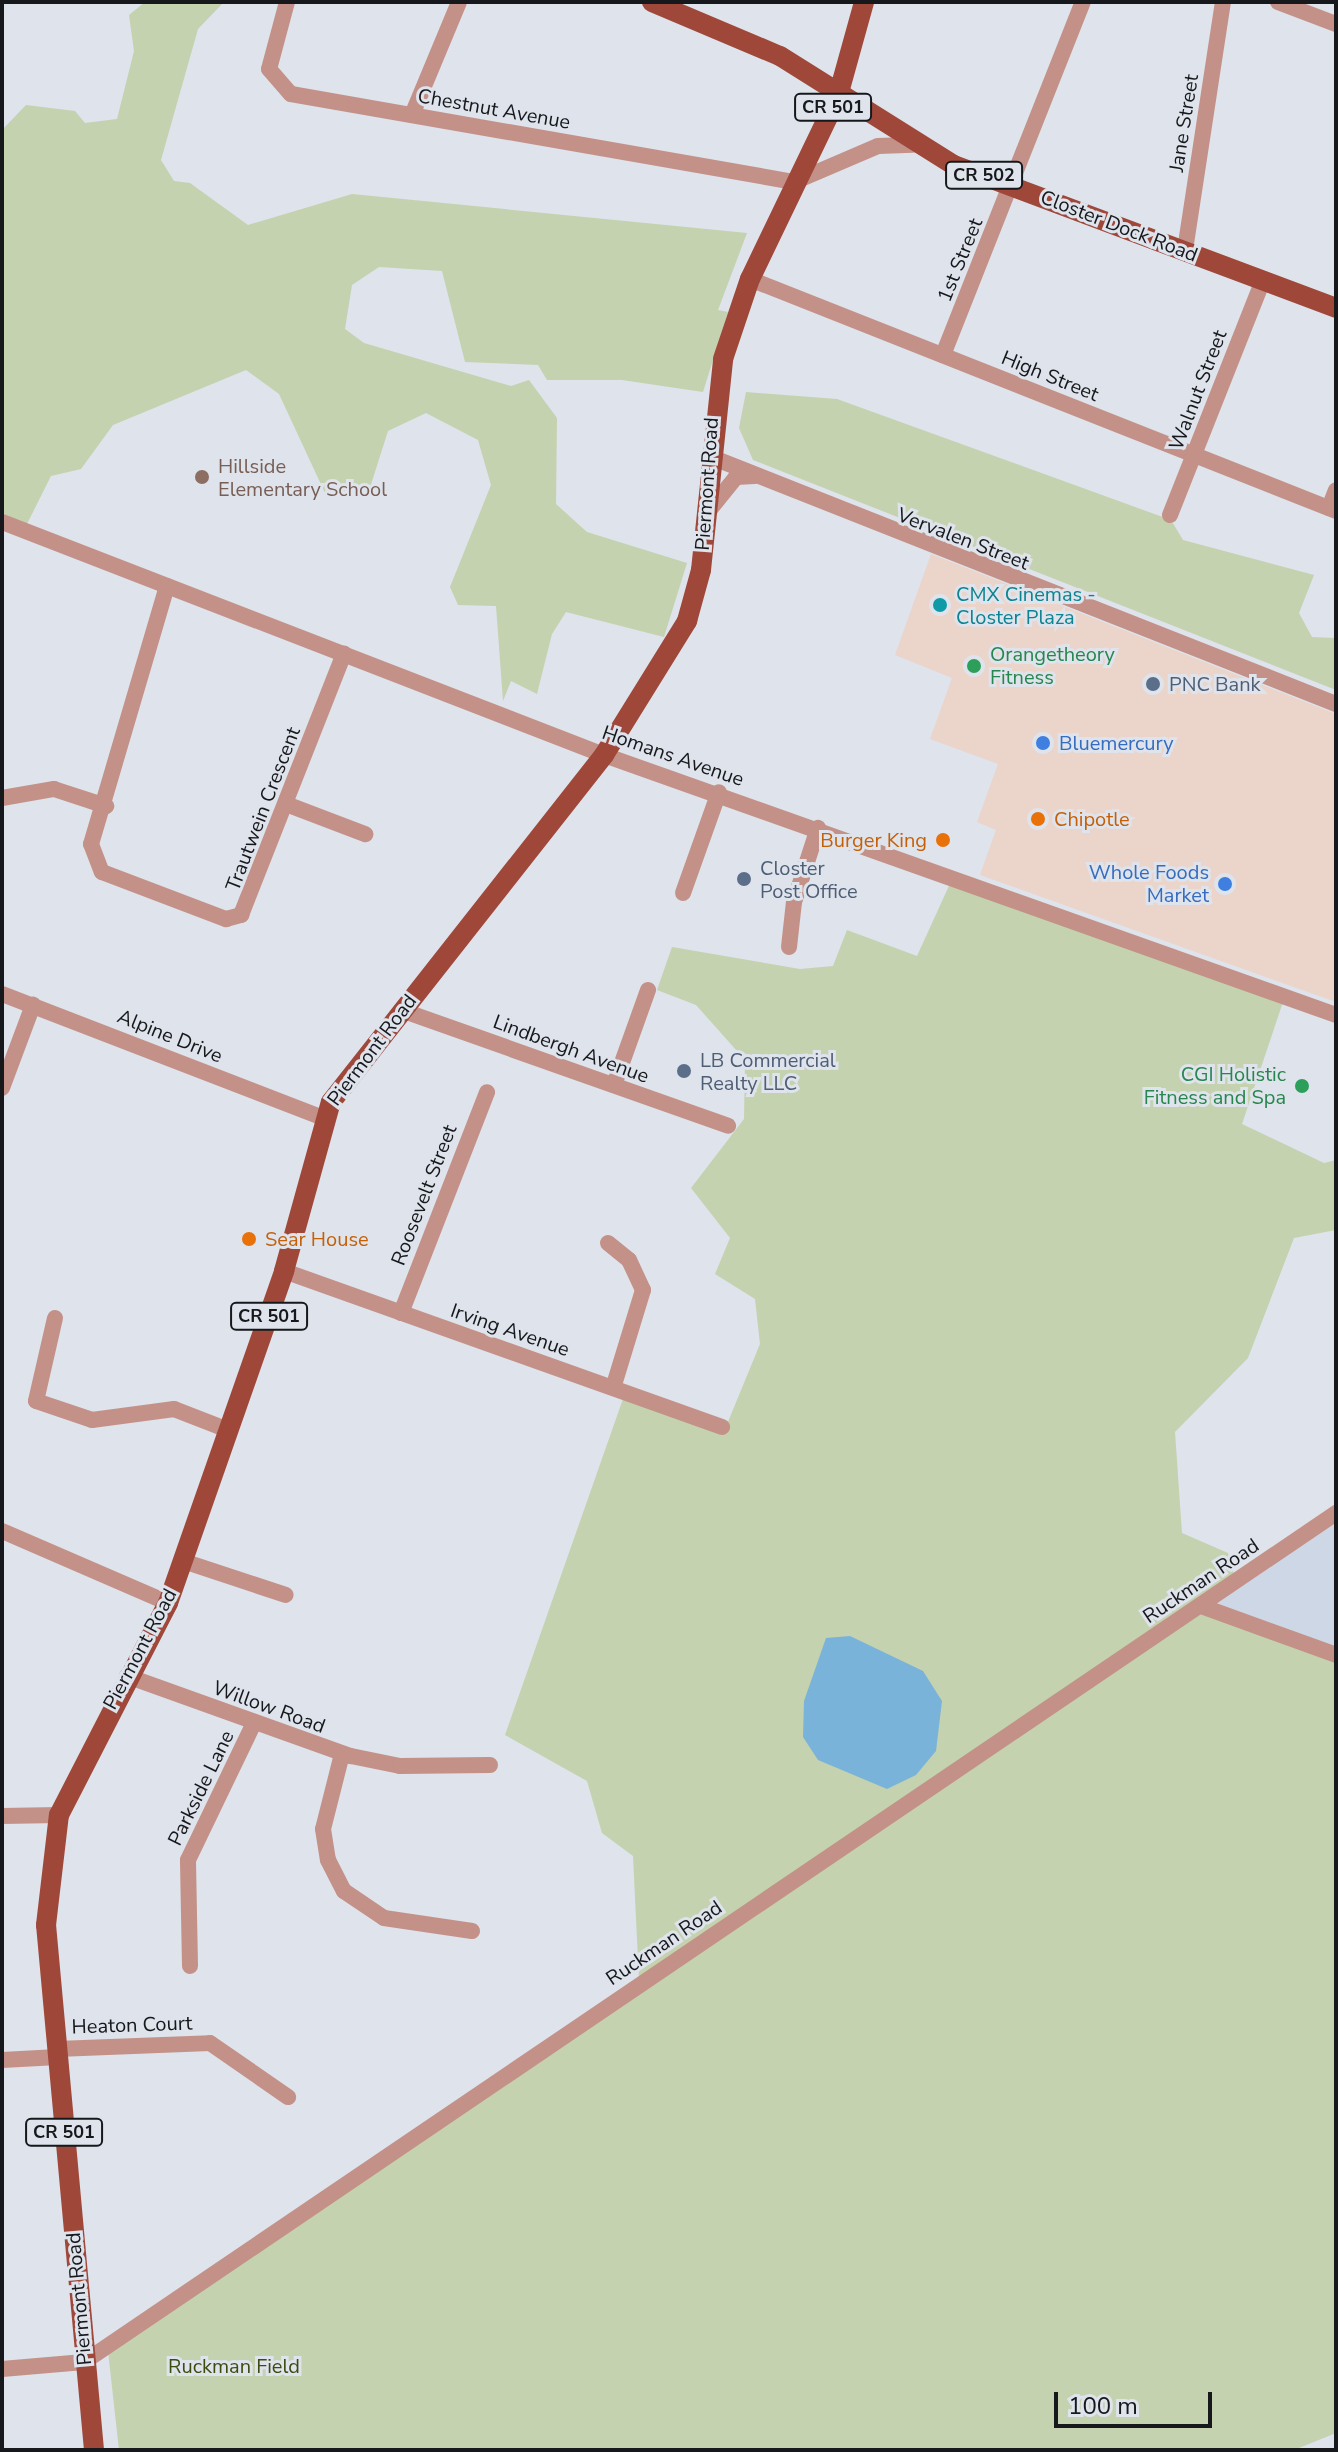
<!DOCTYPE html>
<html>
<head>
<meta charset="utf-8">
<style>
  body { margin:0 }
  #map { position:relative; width:1338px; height:2452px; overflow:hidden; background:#dee3ec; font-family:"Nunito Sans",sans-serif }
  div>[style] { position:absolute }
  .commercial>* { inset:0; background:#ebd4c9 }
  .built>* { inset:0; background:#ced7e6 }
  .green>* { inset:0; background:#c4d2af }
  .water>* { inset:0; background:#7ab3d9 }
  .minor>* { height:16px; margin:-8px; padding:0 8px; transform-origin:8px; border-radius:8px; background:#c39187 }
  .major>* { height:20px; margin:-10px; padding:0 10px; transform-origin:10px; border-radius:10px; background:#9f483a }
  .dots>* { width:22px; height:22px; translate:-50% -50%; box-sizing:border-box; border:4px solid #dee3ec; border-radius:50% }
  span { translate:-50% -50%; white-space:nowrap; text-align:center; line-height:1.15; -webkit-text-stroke:6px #dee3ec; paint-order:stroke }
  .shield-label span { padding:2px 6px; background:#dee3ec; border:2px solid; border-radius:6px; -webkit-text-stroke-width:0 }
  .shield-label { font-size:18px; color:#16181b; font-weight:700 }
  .street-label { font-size:20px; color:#16181b }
  .education-label { font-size:20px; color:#785e54 }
  .left { translate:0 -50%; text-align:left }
  .culture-label { font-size:20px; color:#0d838f }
  .leisure-label { font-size:20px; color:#27864d }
  .right { translate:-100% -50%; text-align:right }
  .service-label { font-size:20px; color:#4e5e75 }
  .shop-label { font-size:20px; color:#366cbe }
  .food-label { font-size:20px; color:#c56008 }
  .park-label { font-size:20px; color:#3b4d0e }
  .frame { position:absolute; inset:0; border:4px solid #16181b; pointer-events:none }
  .scale { position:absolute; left:1054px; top:2392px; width:158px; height:36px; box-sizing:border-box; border:4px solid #16181b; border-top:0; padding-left:10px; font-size:24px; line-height:28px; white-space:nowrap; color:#16181b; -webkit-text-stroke:6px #dee3ec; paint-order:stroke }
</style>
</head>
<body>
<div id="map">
  <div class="commercial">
    <i style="clip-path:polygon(931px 554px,1336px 714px,1336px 1002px,980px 875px,996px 830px,977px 822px,998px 764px,930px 739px,952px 678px,895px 655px)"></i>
  </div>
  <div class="built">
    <i style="clip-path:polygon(1336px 1506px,1336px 1657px,1195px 1603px)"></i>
  </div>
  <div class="green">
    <i style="clip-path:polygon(145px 2px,224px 2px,198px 29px,161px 160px,174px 181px,190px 183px,248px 225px,352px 194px,747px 233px,718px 310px,728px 312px,703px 392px,622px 380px,547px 380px,538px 365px,465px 362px,442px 271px,379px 267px,352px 285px,345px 329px,364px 343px,511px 386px,529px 380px,557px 418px,556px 504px,587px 532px,687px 563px,664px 637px,566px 612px,552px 634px,537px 694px,511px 681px,503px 701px,496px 606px,458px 605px,450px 587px,491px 485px,478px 440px,426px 413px,388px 431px,367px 497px,325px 493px,279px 394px,246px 370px,113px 425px,81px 469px,51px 476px,25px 528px,2px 519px,2px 130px,26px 105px,75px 111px,85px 123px,117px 119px,134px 51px,129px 15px)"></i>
    <i style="clip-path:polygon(746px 392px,837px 399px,1171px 520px,1183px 540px,1314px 575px,1299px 613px,1312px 637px,1336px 638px,1336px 690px,753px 460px,739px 428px)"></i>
    <i style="clip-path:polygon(953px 877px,1285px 996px,1242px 1124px,1324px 1163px,1336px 1160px,1336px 1230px,1294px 1238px,1248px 1358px,1175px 1432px,1182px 1533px,1228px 1553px,1234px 1575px,1195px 1603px,1336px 1657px,1336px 2433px,1294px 2450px,119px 2450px,108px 2351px,639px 1981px,633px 1856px,602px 1833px,587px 1781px,505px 1735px,624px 1396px,723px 1434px,760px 1344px,755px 1299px,715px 1274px,730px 1238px,691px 1188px,744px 1119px,745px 1060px,696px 1005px,657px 990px,672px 947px,800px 969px,833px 966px,847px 930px,917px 956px)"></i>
  </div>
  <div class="water">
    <i style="clip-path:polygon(850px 1636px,923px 1671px,942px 1701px,936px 1751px,916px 1775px,887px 1789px,818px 1760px,803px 1737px,804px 1701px,826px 1638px)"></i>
  </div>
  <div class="minor">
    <i style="left:287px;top:2px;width:69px;rotate:105deg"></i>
    <i style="left:269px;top:69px;width:33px;rotate:49deg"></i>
    <i style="left:291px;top:94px;width:511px;rotate:9.92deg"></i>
    <i style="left:794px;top:182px;width:91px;rotate:-23.2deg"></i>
    <i style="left:878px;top:146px;width:35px;rotate:-2deg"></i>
    <i style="left:1278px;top:2px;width:62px;rotate:20.8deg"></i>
    <i style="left:412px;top:115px;width:122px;rotate:-67.4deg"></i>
    <i style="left:1185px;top:250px;width:251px;rotate:-81.3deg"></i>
    <i style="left:750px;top:279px;width:630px;rotate:21.6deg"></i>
    <i style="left:943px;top:355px;width:380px;rotate:-68.4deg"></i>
    <i style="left:711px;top:457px;width:672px;rotate:21.56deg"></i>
    <i style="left:1329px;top:508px;width:19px;rotate:-69deg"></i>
    <i style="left:707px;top:513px;width:46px;rotate:-51.1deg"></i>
    <i style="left:736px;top:477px;width:18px;rotate:-3deg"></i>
    <i style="left:1170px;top:515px;width:253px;rotate:-68.4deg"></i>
    <i style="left:2px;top:522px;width:646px;rotate:21.16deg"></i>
    <i style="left:604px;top:755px;width:777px;rotate:19.55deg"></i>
    <i style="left:167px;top:586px;width:269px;rotate:106.4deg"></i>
    <i style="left:91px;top:844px;width:30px;rotate:69deg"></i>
    <i style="left:102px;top:872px;width:133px;rotate:20.8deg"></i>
    <i style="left:226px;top:919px;width:16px;rotate:-15deg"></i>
    <i style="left:241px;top:915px;width:281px;rotate:-68.5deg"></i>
    <i style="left:2px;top:798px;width:53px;rotate:-9.8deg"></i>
    <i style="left:54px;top:789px;width:55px;rotate:18.1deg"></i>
    <i style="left:286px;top:804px;width:85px;rotate:20.8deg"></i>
    <i style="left:683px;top:893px;width:107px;rotate:-70.4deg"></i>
    <i style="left:789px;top:947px;width:45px;rotate:-83.7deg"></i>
    <i style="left:794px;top:902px;width:78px;rotate:-72deg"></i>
    <i style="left:2px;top:994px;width:344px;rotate:21.1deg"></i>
    <i style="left:401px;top:1010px;width:347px;rotate:19.5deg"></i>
    <i style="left:614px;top:1085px;width:101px;rotate:-70.3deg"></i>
    <i style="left:2px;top:1088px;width:89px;rotate:-69.5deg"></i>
    <i style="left:608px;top:1243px;width:27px;rotate:39deg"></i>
    <i style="left:629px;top:1260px;width:33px;rotate:65deg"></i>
    <i style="left:643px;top:1290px;width:102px;rotate:107deg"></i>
    <i style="left:284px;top:1271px;width:465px;rotate:19.6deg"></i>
    <i style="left:401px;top:1313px;width:237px;rotate:-68.7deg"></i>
    <i style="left:55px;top:1318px;width:85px;rotate:102.9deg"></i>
    <i style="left:36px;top:1401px;width:59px;rotate:18.7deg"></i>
    <i style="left:92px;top:1420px;width:83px;rotate:-7.6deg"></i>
    <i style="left:174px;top:1409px;width:58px;rotate:21.3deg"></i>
    <i style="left:2px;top:1531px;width:181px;rotate:23.4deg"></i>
    <i style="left:183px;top:1561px;width:108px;rotate:18.3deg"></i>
    <i style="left:1201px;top:1606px;width:144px;rotate:19.9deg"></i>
    <i style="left:127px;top:1676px;width:238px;rotate:19.7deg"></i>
    <i style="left:351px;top:1756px;width:50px;rotate:11.5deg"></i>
    <i style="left:400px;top:1766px;width:90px;rotate:-0.6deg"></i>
    <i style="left:342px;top:1754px;width:77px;rotate:104.2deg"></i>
    <i style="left:323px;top:1829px;width:31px;rotate:81deg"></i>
    <i style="left:328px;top:1860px;width:35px;rotate:63deg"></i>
    <i style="left:344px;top:1891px;width:48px;rotate:34deg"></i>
    <i style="left:384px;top:1918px;width:89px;rotate:8.4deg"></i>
    <i style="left:2px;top:1816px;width:57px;rotate:-1deg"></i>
    <i style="left:190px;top:1966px;width:106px;rotate:-91.1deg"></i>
    <i style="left:188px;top:1860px;width:152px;rotate:-64.3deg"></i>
    <i style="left:57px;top:2049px;width:153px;rotate:-2.2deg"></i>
    <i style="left:210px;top:2043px;width:95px;rotate:34.7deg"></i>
    <i style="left:2px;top:2060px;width:56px;rotate:-3.1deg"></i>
    <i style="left:2px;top:2369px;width:82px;rotate:-4.9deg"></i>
    <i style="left:84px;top:2362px;width:1513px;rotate:-34.14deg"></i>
  </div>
  <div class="major">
    <i style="left:652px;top:2px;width:139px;rotate:22.9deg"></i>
    <i style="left:780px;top:56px;width:205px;rotate:32.1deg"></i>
    <i style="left:954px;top:165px;width:408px;rotate:20.5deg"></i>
    <i style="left:94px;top:2450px;width:527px;rotate:-95.22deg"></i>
    <i style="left:46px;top:1925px;width:111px;rotate:-83.3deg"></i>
    <i style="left:59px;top:1815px;width:238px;rotate:-62.8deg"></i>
    <i style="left:168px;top:1603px;width:352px;rotate:-70.7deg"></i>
    <i style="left:284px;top:1271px;width:175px;rotate:-74.5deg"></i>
    <i style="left:331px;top:1102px;width:442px;rotate:-51.8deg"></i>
    <i style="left:604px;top:755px;width:158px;rotate:-58.2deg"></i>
    <i style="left:687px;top:621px;width:53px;rotate:-74.6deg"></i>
    <i style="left:701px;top:570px;width:212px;rotate:-84deg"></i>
    <i style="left:723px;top:359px;width:84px;rotate:-71.4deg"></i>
    <i style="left:750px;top:279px;width:203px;rotate:-64.3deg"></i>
    <i style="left:838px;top:96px;width:98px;rotate:-74.5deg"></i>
  </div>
  <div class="dots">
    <i style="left:202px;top:477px;background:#8d6e63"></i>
    <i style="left:940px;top:605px;background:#0f9aa8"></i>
    <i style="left:974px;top:666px;background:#2e9e5b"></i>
    <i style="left:1153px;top:684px;background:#5c6f8a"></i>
    <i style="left:1043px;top:743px;background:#3f7fe0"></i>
    <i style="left:1038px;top:819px;background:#e8710a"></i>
    <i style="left:943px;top:840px;background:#e8710a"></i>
    <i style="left:744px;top:879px;background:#5c6f8a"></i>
    <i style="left:1225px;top:884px;background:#3f7fe0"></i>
    <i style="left:684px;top:1071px;background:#5c6f8a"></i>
    <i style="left:1302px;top:1086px;background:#2e9e5b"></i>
    <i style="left:249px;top:1239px;background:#e8710a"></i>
  </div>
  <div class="shield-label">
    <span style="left:833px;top:107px">CR 501</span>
    <span style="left:984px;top:175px">CR 502</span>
    <span style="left:269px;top:1316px">CR 501</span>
    <span style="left:64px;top:2132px">CR 501</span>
  </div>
  <div class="street-label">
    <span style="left:494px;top:109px;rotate:10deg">Chestnut Avenue</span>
    <span style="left:1184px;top:123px;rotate:-81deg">Jane Street</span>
    <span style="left:1119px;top:226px;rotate:21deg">Closter Dock Road</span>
    <span style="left:960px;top:260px;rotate:-68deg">1st Street</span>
    <span style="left:1050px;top:376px;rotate:22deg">High Street</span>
    <span style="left:1198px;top:390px;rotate:-69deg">Walnut Street</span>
    <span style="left:707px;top:484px;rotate:-86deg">Piermont Road</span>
    <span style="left:963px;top:539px;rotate:21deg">Vervalen Street</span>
    <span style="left:673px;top:756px;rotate:19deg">Homans Avenue</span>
    <span style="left:263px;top:809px;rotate:-69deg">Trautwein Crescent</span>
    <span style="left:170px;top:1036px;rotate:22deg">Alpine Drive</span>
    <span style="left:571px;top:1049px;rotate:20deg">Lindbergh Avenue</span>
    <span style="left:372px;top:1050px;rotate:-53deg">Piermont Road</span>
    <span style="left:424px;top:1195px;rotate:-69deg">Roosevelt Street</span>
    <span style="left:510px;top:1330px;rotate:19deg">Irving Avenue</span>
    <span style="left:1201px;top:1581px;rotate:-34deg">Ruckman Road</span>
    <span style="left:140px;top:1649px;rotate:-62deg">Piermont Road</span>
    <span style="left:269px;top:1707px;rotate:20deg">Willow Road</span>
    <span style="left:201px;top:1788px;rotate:-64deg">Parkside Lane</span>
    <span style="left:664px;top:1943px;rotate:-34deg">Ruckman Road</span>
    <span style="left:132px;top:2025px;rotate:-2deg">Heaton Court</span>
    <span style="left:79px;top:2299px;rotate:-95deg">Piermont Road</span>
  </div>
  <div class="education-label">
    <span class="left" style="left:218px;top:478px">Hillside<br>Elementary School</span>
  </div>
  <div class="culture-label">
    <span class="left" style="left:956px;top:606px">CMX Cinemas -<br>Closter Plaza</span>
  </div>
  <div class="leisure-label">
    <span class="left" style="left:990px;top:666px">Orangetheory<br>Fitness</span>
    <span class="right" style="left:1286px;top:1086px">CGI Holistic<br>Fitness and Spa</span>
  </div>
  <div class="service-label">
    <span class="left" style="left:1169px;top:684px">PNC Bank</span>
    <span class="left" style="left:760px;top:880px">Closter<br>Post Office</span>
    <span class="left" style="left:700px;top:1072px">LB Commercial<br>Realty LLC</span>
  </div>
  <div class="shop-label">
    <span class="left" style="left:1059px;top:743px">Bluemercury</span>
    <span class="right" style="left:1209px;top:884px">Whole Foods<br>Market</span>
  </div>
  <div class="food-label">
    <span class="left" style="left:1054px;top:819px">Chipotle</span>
    <span class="right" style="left:927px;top:840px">Burger King</span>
    <span class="left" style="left:265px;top:1239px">Sear House</span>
  </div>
  <div class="park-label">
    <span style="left:234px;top:2366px">Ruckman Field</span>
  </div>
  <div class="frame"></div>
  <div class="scale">100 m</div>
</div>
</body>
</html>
